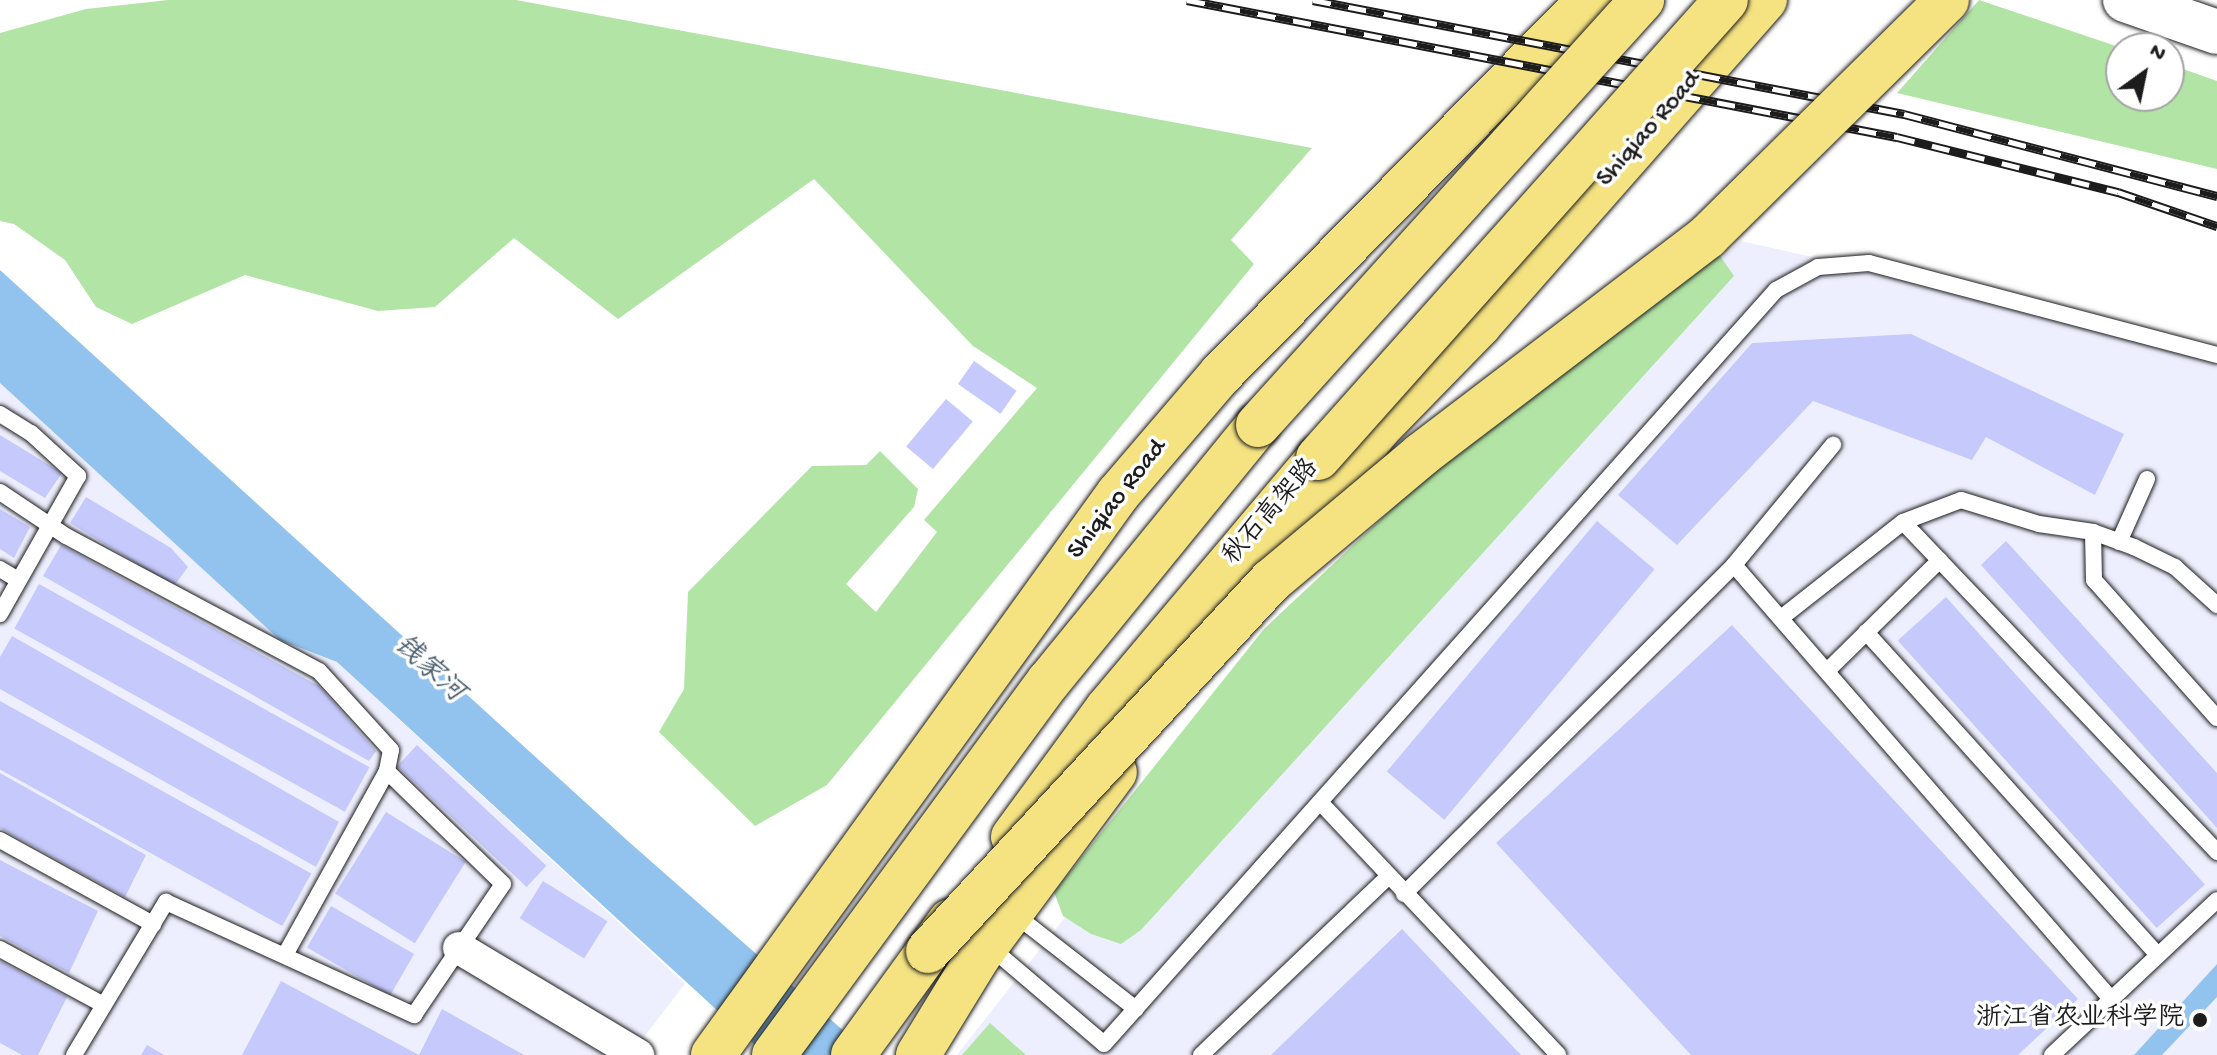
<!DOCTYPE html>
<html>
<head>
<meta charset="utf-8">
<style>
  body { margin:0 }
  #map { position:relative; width:2217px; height:1055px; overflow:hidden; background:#fff; font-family:"Gochi Hand","LXGW WenKai TC",sans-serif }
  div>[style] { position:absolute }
  .built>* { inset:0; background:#eeeffe }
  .green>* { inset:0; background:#b2e4a5 }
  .water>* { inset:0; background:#91c3ee }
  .building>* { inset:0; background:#c6c9fb; transform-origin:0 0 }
  .roads { filter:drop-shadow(0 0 2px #1c1c1c) drop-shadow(0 0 2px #1c1c1c) }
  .service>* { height:16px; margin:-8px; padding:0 8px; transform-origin:8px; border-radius:8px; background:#fff }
  .minor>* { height:32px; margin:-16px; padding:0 16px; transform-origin:16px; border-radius:16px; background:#fff }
  .secondary>* { height:44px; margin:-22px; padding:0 22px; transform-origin:22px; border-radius:22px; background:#fff }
  .primary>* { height:44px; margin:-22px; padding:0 22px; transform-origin:22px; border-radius:22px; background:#f5e382 }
  .trunk>* { height:44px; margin:-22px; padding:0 22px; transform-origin:22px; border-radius:22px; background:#f5e382 }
  .rail>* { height:9px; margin-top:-4.5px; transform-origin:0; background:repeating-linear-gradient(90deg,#fff 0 18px,#1c1c1c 0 36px); box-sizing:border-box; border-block:2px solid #1c1c1c }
  .bridges { filter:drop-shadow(0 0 2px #1c1c1c) drop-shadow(0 0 2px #1c1c1c) }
  .trunk-bridge>* { height:44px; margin:-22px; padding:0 22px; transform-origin:22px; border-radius:22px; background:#f5e382 }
  .dots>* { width:22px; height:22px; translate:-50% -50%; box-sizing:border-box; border:4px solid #fff; border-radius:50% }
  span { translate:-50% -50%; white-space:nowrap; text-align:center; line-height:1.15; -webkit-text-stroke:7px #fff; paint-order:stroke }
  .street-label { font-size:26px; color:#1c1c1c }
  .poi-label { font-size:26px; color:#1c1c1c }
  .right { translate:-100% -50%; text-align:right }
  .water-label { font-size:28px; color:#4b5f70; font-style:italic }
  .north { position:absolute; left:2105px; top:32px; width:80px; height:80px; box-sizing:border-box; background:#fff; border:2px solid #a4a4a4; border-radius:50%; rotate:33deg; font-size:22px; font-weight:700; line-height:32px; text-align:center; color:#1c1c1c }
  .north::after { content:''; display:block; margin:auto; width:28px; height:36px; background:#1c1c1c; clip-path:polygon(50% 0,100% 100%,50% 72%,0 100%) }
</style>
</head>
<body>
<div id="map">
  <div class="built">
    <i style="clip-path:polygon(1741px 241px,2217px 348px,2217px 964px,2134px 1055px,957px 1055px,1285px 637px)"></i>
    <i style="clip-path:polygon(0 383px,280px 640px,337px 662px,685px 984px,630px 1055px,0 1055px)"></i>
    <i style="clip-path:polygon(2217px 984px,2217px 1055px,2149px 1055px)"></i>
  </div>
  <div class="green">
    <i style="clip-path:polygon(168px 0,516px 0,1312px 148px,1231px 240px,1254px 264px,827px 785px,755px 826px,659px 732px,684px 689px,688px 592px,812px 466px,866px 465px,880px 451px,918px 489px,914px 507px,846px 584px,876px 612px,937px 532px,924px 520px,1037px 388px,973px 346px,814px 179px,618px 319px,514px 238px,435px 307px,378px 311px,245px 275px,132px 324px,96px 307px,65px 260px,14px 224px,0 221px,0 33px,86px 9px)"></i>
    <i style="clip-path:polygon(1979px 0,2122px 48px,2121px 96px,2169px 96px,2169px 64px,2217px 81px,2217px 169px,1897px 93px)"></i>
    <i style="clip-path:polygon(1707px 237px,1734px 276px,1141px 930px,1121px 944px,1091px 934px,1063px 916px,1054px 892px,1264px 629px,1556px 355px)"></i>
    <i style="clip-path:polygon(990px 1023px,1026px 1055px,962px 1055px)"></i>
  </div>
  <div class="water">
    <i style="clip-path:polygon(0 270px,629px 842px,871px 1055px,766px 1055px,337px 662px,280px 640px,0 383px)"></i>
    <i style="clip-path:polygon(2217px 964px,2217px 997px,2162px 1055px,2134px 1055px)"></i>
  </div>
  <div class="building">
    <i style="clip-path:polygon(1911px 334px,2124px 434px,2095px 495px,1986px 437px,1972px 460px,1813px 401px,1677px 545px,1618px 495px,1752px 343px)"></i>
    <i style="left:974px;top:361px;width:52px;height:28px;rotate:35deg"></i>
    <i style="left:946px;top:399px;width:35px;height:62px;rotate:40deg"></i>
    <i style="clip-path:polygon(0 435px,62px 473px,45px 498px,0 471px)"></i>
    <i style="clip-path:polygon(86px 497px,171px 548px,188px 567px,174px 586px,70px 523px)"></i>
    <i style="clip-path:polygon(0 509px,30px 527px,14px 558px,0 549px)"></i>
    <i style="left:1597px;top:521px;width:75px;height:327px;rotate:40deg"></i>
    <i style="clip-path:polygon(2006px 541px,2217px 773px,2217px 828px,1981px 565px)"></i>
    <i style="clip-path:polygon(61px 545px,319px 686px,376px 751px,369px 761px,43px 576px)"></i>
    <i style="left:39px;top:584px;width:378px;height:51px;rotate:29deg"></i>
    <i style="left:1946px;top:597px;width:387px;height:65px;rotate:48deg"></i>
    <i style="clip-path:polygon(1732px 625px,2078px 999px,2018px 1055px,1691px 1055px,1496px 843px)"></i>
    <i style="clip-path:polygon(12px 636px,339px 822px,316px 867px,0 689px,0 657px)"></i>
    <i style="left:0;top:701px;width:356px;height:60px;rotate:29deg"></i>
    <i style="left:417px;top:745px;width:177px;height:29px;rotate:43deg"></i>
    <i style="clip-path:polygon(0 773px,146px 855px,125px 897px,0 828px)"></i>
    <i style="left:386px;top:812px;width:94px;height:96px;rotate:32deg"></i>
    <i style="clip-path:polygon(0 860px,98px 911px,69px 973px,0 936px)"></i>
    <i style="left:543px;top:881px;width:76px;height:44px;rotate:32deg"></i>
    <i style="left:331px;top:906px;width:96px;height:48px;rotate:30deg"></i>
    <i style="clip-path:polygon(1402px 929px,1521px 1055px,1271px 1055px)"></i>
    <i style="clip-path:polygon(0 961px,67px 997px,38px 1055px,22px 1055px,0 1043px)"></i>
    <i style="clip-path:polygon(281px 981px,419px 1055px,442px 1009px,524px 1055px,242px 1055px)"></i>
    <i style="clip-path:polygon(147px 1045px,164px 1055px,141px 1055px)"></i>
  </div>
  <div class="roads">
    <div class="service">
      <i style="left:0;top:414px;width:36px;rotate:32deg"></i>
      <i style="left:31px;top:433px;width:64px;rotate:42.5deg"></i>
      <i style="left:78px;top:476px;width:159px;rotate:119.5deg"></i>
      <i style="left:0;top:492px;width:79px;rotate:33.7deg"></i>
      <i style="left:66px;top:536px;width:287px;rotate:28.1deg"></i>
      <i style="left:319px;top:671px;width:107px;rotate:47.7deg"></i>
      <i style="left:391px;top:750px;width:21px;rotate:101deg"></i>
      <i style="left:387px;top:771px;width:208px;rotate:119deg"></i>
      <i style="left:1903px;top:522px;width:456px;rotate:46.4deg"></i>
      <i style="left:2093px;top:532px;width:48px;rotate:88.8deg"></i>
      <i style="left:2094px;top:580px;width:185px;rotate:48.3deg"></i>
      <i style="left:2119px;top:542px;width:69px;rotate:-66deg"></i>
      <i style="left:1734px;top:565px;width:575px;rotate:49.02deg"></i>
      <i style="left:0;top:569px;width:21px;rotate:31deg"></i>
      <i style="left:1781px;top:618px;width:155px;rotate:-38.2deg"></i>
      <i style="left:1903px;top:522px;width:62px;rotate:-20.8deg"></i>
      <i style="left:1961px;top:500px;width:82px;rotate:17.1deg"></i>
      <i style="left:2039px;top:524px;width:55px;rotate:8.4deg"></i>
      <i style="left:2093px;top:532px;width:44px;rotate:20.1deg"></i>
      <i style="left:2134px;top:547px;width:46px;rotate:26deg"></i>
      <i style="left:2175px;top:567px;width:57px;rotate:42.1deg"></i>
      <i style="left:1866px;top:632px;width:435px;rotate:47.9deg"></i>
      <i style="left:1827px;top:671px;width:158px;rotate:-44.5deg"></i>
      <i style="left:1320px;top:802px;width:347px;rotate:46.7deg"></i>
      <i style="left:0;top:840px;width:175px;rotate:28.8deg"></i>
      <i style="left:1404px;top:894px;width:466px;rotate:-44.9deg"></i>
      <i style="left:1734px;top:565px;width:156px;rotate:-50.5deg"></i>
      <i style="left:1013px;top:913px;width:156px;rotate:38deg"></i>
      <i style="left:989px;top:946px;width:151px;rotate:40.4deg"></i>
      <i style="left:1104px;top:1044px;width:1010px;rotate:-48.29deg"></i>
      <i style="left:1776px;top:290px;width:48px;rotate:-28.7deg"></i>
      <i style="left:1818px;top:267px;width:51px;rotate:-4.5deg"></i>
      <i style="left:1869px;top:263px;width:360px;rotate:14.8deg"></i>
      <i style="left:0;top:949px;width:118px;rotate:28.3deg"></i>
      <i style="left:74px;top:1055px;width:179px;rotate:-59deg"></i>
      <i style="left:166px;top:902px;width:273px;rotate:24.5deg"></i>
      <i style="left:414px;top:1015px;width:158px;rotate:-55.8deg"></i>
      <i style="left:503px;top:884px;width:162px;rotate:-135.8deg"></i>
      <i style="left:1201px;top:1055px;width:258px;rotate:-43.6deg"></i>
      <i style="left:2052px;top:1055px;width:226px;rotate:-43.2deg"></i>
    </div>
    <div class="minor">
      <i style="left:459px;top:948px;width:209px;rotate:30.9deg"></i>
    </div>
    <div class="secondary">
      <i style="left:2125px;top:0;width:97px;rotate:19.2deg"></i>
    </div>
    <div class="primary">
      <i style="left:1256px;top:581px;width:196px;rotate:-51.2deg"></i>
      <i style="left:1379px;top:428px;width:145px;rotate:-45.8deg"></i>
      <i style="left:1480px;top:324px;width:432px;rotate:-48.7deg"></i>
      <i style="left:713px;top:1055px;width:692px;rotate:-54.17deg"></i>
      <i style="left:1118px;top:494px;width:158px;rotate:-49.4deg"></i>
      <i style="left:1221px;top:374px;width:525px;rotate:-45.46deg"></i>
      <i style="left:918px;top:1055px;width:115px;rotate:-58.5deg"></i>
      <i style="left:978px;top:957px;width:230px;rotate:-53.5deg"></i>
    </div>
    <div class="trunk">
      <i style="left:1013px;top:837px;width:159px;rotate:-53.7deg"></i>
      <i style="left:1107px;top:709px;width:328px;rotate:-49.9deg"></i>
      <i style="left:774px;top:1055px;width:464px;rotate:-53.7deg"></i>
      <i style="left:1049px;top:681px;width:330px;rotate:-50.8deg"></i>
      <i style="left:853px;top:1055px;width:165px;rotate:-54.1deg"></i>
    </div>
  </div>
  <div class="rail">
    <i style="left:1187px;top:0;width:723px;rotate:10.92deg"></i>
    <i style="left:1897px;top:137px;width:228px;rotate:14deg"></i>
    <i style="left:2118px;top:192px;width:105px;rotate:19deg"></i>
    <i style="left:1313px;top:0;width:602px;rotate:10.92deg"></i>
    <i style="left:1904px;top:114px;width:324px;rotate:14.7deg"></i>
  </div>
  <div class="bridges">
    <div class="trunk-bridge">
      <i style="left:1258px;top:425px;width:573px;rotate:-47.9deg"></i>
      <i style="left:1318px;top:458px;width:613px;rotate:-48.3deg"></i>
      <i style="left:928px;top:951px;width:505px;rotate:-47.17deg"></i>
      <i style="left:1271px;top:581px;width:196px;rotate:-40deg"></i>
      <i style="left:1421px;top:455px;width:360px;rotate:-37.3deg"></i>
      <i style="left:1707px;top:237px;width:337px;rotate:-44.6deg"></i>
    </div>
  </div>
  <div class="dots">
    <i style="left:2200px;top:1020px;background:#1c1c1c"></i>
  </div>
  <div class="street-label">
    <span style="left:1650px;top:130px;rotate:-49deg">Shiqiao Road</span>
    <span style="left:1118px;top:500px;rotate:-52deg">Shiqiao Road</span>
    <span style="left:1272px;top:513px;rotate:-49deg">秋石高架路</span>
  </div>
  <div class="poi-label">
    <span class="right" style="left:2184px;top:1020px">浙江省农业科学院</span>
  </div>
  <div class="water-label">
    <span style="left:428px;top:670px;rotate:42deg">钱家河</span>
  </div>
  <div class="north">N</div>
</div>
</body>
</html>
